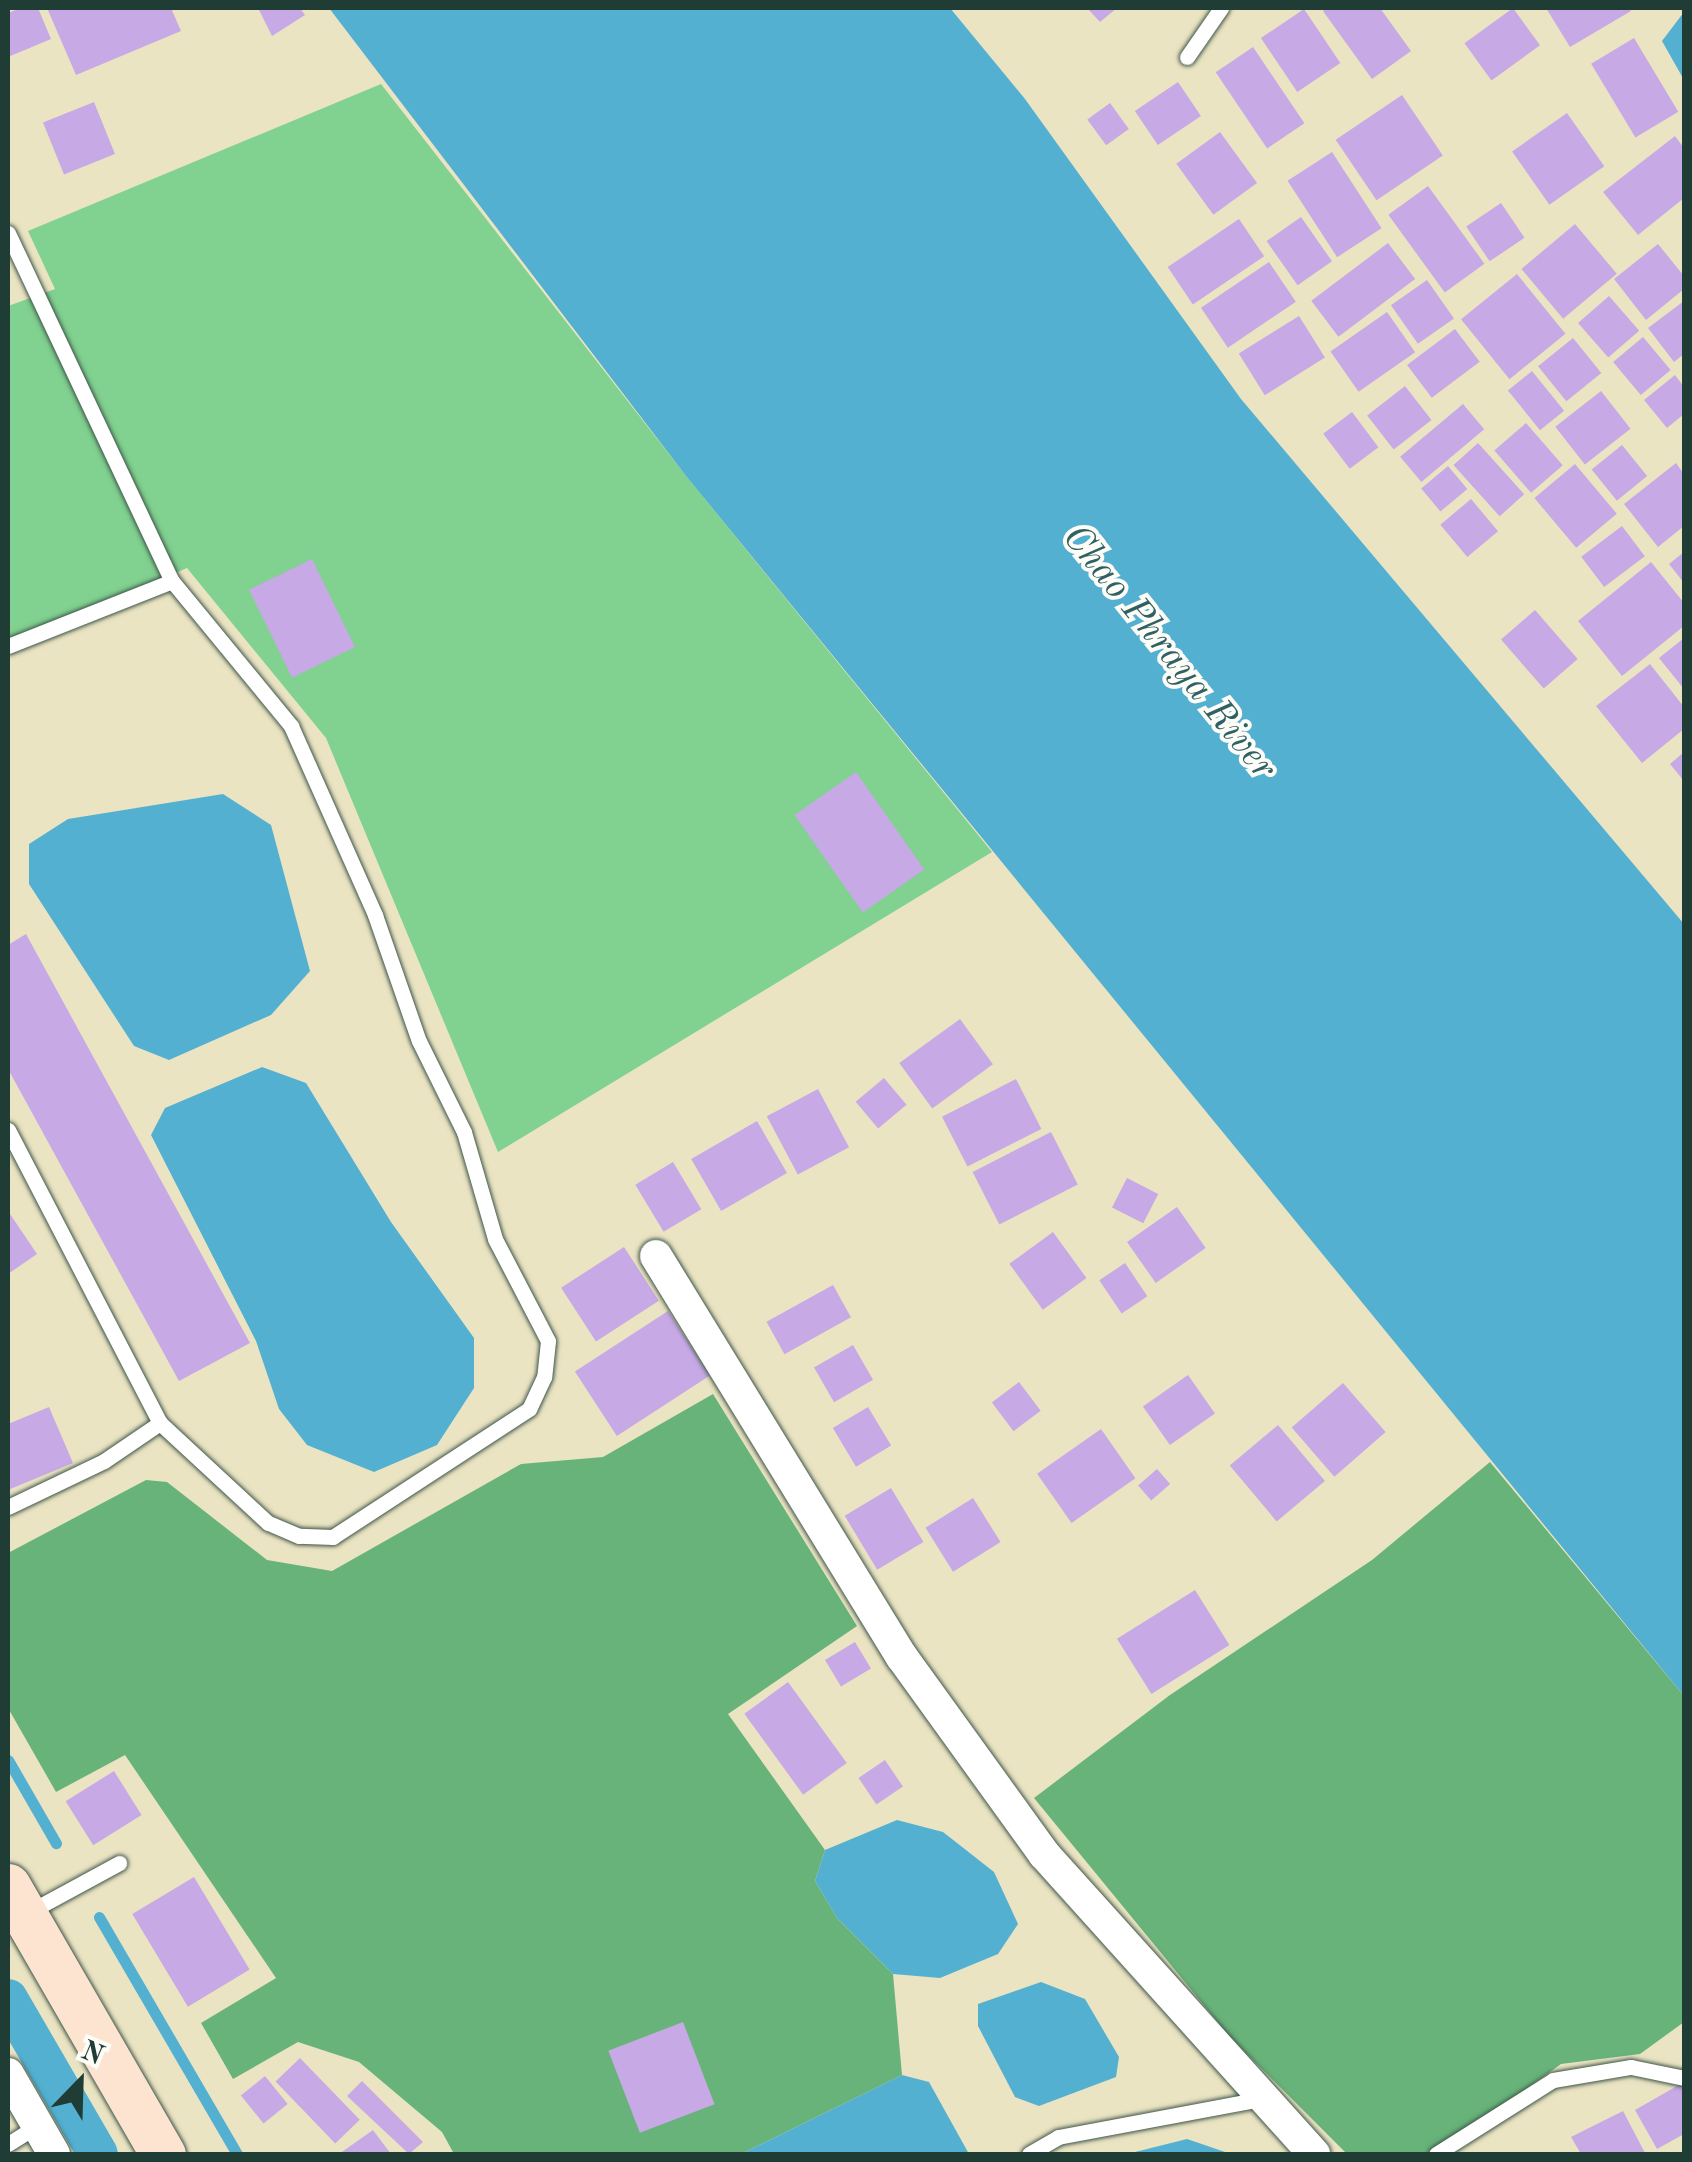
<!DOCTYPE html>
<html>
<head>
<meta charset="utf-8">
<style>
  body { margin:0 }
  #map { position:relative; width:1692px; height:2162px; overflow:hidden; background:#ebe4c3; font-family:"Old Standard TT",serif }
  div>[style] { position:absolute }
  .green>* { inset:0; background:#81d190 }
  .forest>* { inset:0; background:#68b37a }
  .water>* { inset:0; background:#53b0d1 }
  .stream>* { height:11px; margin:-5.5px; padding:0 5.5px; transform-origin:5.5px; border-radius:5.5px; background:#53b0d1 }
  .canal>* { height:40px; margin:-20px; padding:0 20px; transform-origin:20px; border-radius:20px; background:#53b0d1 }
  .building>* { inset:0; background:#c7a9e5; transform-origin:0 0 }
  .roads { filter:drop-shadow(0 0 2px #3e5649) drop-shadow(0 0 2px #3e5649) }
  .service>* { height:15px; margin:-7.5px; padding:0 7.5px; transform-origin:7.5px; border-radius:7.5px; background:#fff }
  .minor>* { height:32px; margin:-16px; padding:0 16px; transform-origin:16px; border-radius:16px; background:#fff }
  .secondary>* { height:45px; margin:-22.5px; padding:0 22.5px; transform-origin:22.5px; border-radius:22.5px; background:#fde4d1 }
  span { translate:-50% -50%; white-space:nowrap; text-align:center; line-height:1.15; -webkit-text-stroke:8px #fdfcf7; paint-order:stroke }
  .water-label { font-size:38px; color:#2f6063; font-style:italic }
  .frame { position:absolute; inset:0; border:10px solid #1f3d34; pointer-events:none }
  .north { position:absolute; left:30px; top:2032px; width:100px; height:100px; -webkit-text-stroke:8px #fdfcf7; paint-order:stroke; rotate:23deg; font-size:28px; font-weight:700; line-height:40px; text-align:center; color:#1f3d34 }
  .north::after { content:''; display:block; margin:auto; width:35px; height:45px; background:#1f3d34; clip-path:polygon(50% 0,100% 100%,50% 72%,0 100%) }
</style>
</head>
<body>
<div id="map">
  <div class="green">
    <i style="clip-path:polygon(381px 84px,686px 476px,992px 852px,498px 1152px,326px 738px,187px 568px,8px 642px,8px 306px,55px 289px,28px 231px)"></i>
  </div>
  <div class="forest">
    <i style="clip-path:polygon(713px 1394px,857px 1626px,728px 1714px,825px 1850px,815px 1881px,837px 1918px,893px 1974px,902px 2075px,741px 2154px,454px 2154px,442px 2132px,359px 2062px,298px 2042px,233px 2079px,201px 2023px,276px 1978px,125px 1755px,56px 1792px,8px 1708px,8px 1553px,146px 1480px,167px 1482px,267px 1560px,332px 1571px,521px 1464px,603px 1457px)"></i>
    <i style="clip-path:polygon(1490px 1462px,1684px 1696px,1684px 2022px,1640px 2054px,1561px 2064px,1435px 2154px,1347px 2154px,1230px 2037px,1034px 1798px,1170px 1695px,1372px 1560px)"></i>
  </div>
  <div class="water">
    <i style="clip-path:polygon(329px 8px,950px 8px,1025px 99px,1241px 399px,1684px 924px,1684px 1696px,686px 476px)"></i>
    <i style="clip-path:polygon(1684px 12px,1684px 80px,1662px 41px)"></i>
    <i style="clip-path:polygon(223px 794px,271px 825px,310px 971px,271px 1015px,169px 1060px,134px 1046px,29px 884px,29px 844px,68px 819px)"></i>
    <i style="clip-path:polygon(262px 1067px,306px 1083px,391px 1222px,474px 1338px,474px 1388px,437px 1445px,374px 1472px,307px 1445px,279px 1409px,256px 1341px,151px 1135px,165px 1108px)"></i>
    <i style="clip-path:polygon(897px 1820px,943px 1832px,994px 1872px,1018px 1924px,998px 1954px,940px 1978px,893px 1974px,837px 1918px,815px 1881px,825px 1850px)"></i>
    <i style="clip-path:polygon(1041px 1982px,1085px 1999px,1119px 2057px,1116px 2077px,1039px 2106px,1015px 2097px,978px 2026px,978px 2004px)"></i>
    <i style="clip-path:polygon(902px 2075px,929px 2082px,969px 2154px,741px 2154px)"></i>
    <i style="clip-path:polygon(1187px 2139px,1231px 2154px,1127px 2154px)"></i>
  </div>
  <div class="stream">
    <i style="left:8px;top:1760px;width:96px;rotate:60deg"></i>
    <i style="left:99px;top:1917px;width:274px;rotate:59.8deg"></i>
  </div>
  <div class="canal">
    <i style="left:8px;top:1999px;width:179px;rotate:59.9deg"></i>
  </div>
  <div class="building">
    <i style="clip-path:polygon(21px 8px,38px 8px,51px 39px,8px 57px,8px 13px)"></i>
    <i style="clip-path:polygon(47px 8px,171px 8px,181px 31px,76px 75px)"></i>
    <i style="clip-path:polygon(258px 8px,300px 8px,305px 15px,272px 36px)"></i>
    <i style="clip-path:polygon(1087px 8px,1117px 8px,1100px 22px)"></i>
    <i style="clip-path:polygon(1328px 8px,1380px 8px,1411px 51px,1372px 79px,1323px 11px)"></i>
    <i style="left:1513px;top:8px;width:46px;height:60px;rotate:54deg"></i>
    <i style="clip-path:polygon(1546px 8px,1629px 8px,1631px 11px,1570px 47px)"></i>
    <i style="left:1304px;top:9px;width:65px;height:52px;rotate:56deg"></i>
    <i style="left:1634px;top:38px;width:86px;height:50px;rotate:59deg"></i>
    <i style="left:1253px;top:47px;width:92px;height:45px;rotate:56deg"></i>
    <i style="left:1178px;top:82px;width:41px;height:52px;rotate:56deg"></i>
    <i style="left:1402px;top:95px;width:73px;height:80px;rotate:56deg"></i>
    <i style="left:94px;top:102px;width:56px;height:55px;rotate:68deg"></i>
    <i style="left:1110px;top:103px;width:32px;height:28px;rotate:54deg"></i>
    <i style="left:1567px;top:113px;width:65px;height:67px;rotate:55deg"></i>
    <i style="left:1220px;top:132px;width:63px;height:54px;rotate:54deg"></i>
    <i style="clip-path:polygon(1675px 136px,1684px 148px,1684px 198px,1638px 235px,1603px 192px)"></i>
    <i style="left:1332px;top:152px;width:91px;height:53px;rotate:57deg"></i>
    <i style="left:1428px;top:186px;width:96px;height:49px;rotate:54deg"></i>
    <i style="left:1501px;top:203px;width:42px;height:42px;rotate:56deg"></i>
    <i style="left:1301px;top:217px;width:54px;height:42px;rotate:55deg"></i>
    <i style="left:1239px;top:219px;width:45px;height:86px;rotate:56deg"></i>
    <i style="left:1575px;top:224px;width:65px;height:70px;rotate:50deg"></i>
    <i style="left:1388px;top:243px;width:45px;height:96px;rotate:53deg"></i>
    <i style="clip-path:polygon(1658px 244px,1684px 276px,1684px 289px,1646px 320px,1614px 279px)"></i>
    <i style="left:1269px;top:262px;width:48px;height:82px;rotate:56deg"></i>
    <i style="left:1517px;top:274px;width:77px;height:72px;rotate:51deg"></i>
    <i style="left:1427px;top:280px;width:47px;height:44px;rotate:55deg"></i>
    <i style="left:1609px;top:296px;width:46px;height:41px;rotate:49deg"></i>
    <i style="clip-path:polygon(1684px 301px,1684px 354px,1674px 362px,1648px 328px)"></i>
    <i style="left:1387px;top:312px;width:49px;height:69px;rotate:55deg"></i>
    <i style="left:1299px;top:316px;width:49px;height:71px;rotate:58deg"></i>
    <i style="left:1455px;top:329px;width:41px;height:60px;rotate:53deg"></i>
    <i style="left:1643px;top:337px;width:43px;height:39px;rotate:50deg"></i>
    <i style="left:1573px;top:338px;width:45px;height:45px;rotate:51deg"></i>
    <i style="left:1532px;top:371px;width:51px;height:31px;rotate:51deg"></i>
    <i style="clip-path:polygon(1675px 375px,1684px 387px,1684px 414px,1667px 428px,1644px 400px)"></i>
    <i style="left:1405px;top:386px;width:43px;height:48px;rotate:52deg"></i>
    <i style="left:1601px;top:391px;width:48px;height:58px;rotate:52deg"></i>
    <i style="left:1463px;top:404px;width:33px;height:82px;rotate:50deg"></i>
    <i style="left:1352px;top:412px;width:44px;height:36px;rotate:53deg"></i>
    <i style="left:1526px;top:423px;width:56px;height:42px;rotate:49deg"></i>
    <i style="left:1478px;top:443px;width:69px;height:33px;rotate:48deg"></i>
    <i style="left:1622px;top:445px;width:40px;height:39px;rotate:51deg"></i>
    <i style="clip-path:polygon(1676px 463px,1684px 474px,1684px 526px,1658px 547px,1624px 504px)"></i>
    <i style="left:1575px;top:464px;width:65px;height:53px;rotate:50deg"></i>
    <i style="left:1448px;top:466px;width:30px;height:35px;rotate:50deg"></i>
    <i style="left:1471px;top:499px;width:42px;height:40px;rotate:50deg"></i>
    <i style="left:1622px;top:526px;width:38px;height:51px;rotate:53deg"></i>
    <i style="clip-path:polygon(1684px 552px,1684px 583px,1669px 564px)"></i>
    <i style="left:312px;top:559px;width:98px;height:70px;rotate:64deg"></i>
    <i style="clip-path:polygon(1651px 562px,1684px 603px,1684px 626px,1622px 676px,1578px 621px)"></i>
    <i style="left:1535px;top:610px;width:65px;height:45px;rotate:49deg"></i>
    <i style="clip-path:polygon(1684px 638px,1684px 689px,1659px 658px)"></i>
    <i style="clip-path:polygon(1650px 664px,1684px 707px,1684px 729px,1642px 763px,1596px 706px)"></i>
    <i style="clip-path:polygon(1684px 752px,1684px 781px,1670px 764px)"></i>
    <i style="left:856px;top:772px;width:119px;height:75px;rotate:55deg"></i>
    <i style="clip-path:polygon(26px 934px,250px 1343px,179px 1381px,8px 1069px,8px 945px)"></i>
    <i style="left:960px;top:1019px;width:56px;height:75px;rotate:54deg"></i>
    <i style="left:884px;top:1078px;width:35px;height:37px;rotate:50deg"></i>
    <i style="left:1016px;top:1079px;width:56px;height:83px;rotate:63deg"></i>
    <i style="left:818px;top:1089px;width:66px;height:58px;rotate:62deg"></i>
    <i style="left:757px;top:1121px;width:60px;height:76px;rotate:60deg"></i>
    <i style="left:1051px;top:1132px;width:59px;height:88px;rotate:63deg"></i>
    <i style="left:673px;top:1162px;width:55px;height:44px;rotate:59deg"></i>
    <i style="left:1127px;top:1178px;width:35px;height:33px;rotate:27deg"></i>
    <i style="left:1177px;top:1207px;width:50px;height:61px;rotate:55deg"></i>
    <i style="clip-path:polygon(8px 1211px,37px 1254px,8px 1274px)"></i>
    <i style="left:1053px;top:1232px;width:57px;height:54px;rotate:54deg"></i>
    <i style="left:624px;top:1247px;width:64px;height:75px;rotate:57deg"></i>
    <i style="left:1125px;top:1263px;width:40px;height:31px;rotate:56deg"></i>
    <i style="left:833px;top:1285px;width:37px;height:76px;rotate:61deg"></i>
    <i style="left:668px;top:1311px;width:77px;height:111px;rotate:57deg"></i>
    <i style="left:853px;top:1345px;width:40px;height:45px;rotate:60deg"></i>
    <i style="left:1188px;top:1375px;width:47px;height:55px;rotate:55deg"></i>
    <i style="left:1019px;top:1382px;width:36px;height:34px;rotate:53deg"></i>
    <i style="left:1343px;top:1383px;width:65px;height:68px;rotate:49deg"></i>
    <i style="clip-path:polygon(49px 1407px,73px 1463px,8px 1490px,8px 1424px)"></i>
    <i style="left:868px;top:1407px;width:45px;height:41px;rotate:59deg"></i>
    <i style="left:1278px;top:1425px;width:73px;height:63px;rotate:50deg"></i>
    <i style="left:1101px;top:1429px;width:60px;height:78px;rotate:55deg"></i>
    <i style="left:1157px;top:1469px;width:20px;height:25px;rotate:49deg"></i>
    <i style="left:891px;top:1488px;width:63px;height:54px;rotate:59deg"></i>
    <i style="left:973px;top:1498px;width:52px;height:56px;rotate:58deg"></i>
    <i style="left:1195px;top:1590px;width:65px;height:92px;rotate:58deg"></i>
    <i style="left:855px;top:1642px;width:31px;height:35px;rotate:59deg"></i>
    <i style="left:788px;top:1682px;width:100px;height:54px;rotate:54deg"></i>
    <i style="left:885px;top:1760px;width:32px;height:32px;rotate:56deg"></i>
    <i style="left:114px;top:1771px;width:52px;height:57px;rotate:58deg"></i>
    <i style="left:194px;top:1877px;width:108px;height:72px;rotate:59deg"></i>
    <i style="left:683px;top:2022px;width:88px;height:80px;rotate:69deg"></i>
    <i style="left:300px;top:2058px;width:86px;height:34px;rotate:46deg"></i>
    <i style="left:265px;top:2076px;width:36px;height:31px;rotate:51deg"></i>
    <i style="clip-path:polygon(362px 2081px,423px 2142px,409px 2154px,347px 2096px)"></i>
    <i style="clip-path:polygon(1684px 2082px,1684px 2134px,1657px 2149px,1635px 2110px)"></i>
    <i style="clip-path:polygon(1623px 2111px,1645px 2153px,1581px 2154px,1571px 2137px)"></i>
    <i style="clip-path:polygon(373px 2130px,391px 2154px,339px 2154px)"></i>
  </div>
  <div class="roads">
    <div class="service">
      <i style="left:1187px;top:57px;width:60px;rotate:-55.2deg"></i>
      <i style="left:8px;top:233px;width:385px;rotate:64.8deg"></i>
      <i style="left:172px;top:581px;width:188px;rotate:50.6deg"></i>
      <i style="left:291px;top:726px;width:207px;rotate:66deg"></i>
      <i style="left:375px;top:915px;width:133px;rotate:70.8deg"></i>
      <i style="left:419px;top:1041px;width:102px;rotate:63.7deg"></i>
      <i style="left:464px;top:1132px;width:111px;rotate:73.8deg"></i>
      <i style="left:495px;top:1239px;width:115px;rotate:62.5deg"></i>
      <i style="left:548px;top:1341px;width:36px;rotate:96deg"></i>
      <i style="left:544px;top:1377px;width:35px;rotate:115deg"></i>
      <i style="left:529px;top:1409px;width:234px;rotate:146.9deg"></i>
      <i style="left:333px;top:1537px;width:34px;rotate:-178deg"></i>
      <i style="left:299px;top:1536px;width:34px;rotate:-157deg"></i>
      <i style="left:268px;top:1523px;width:147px;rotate:-137.2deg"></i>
      <i style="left:160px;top:1423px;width:330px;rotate:-117.4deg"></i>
      <i style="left:8px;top:646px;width:176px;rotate:-21.6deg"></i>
      <i style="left:8px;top:1507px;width:106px;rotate:-25.6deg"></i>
      <i style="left:104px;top:1461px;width:68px;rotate:-34.2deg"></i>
      <i style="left:27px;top:1913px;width:105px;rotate:-28.5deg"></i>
      <i style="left:8px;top:2144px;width:34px;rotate:-32deg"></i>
      <i style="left:1029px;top:2154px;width:34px;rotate:-30deg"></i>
      <i style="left:1058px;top:2137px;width:207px;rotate:-10.6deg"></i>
      <i style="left:1436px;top:2154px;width:138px;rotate:-32.3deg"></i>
      <i style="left:1553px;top:2080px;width:79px;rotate:-9.5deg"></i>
      <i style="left:1631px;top:2067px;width:54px;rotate:11.7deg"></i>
    </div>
    <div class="minor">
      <i style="left:656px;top:1256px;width:470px;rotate:58.5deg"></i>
      <i style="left:902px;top:1657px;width:243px;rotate:54.2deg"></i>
      <i style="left:1044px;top:1854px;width:404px;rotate:48deg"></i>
      <i style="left:8px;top:2074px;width:92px;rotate:60.1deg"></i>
    </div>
    <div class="secondary">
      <i style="left:8px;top:1886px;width:310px;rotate:60deg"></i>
    </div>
  </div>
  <div class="water-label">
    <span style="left:1168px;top:653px;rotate:51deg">Chao Phraya River</span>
  </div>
  <div class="frame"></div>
  <div class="north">N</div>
</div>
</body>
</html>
